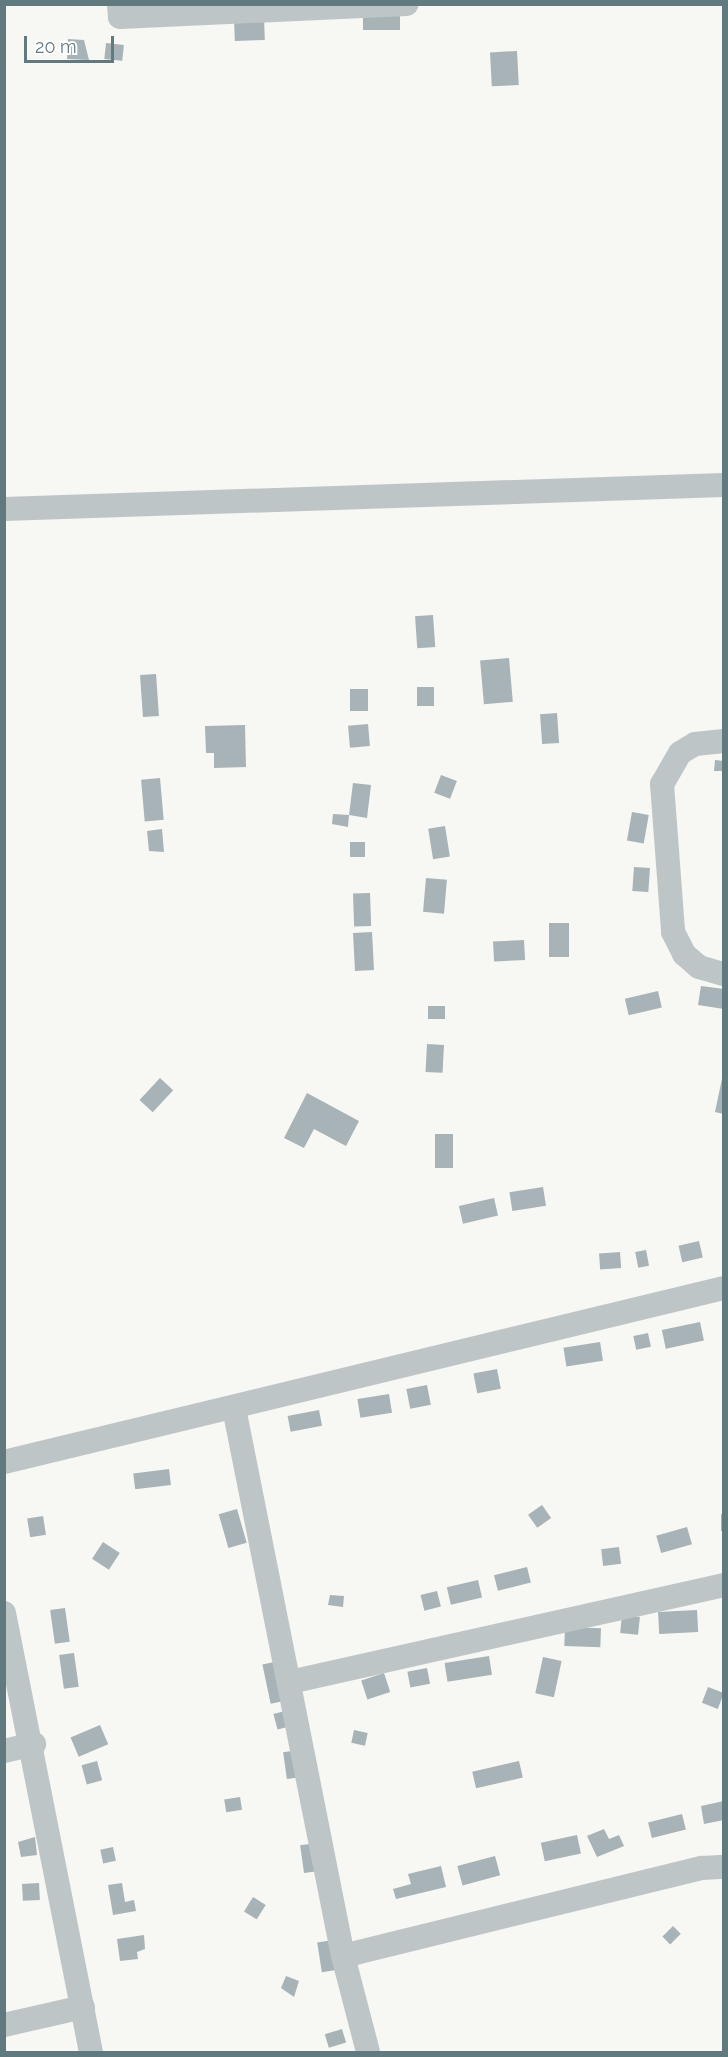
<!DOCTYPE html>
<html>
<head>
<meta charset="utf-8">
<style>
  body { margin:0 }
  #map { position:relative; width:728px; height:2057px; overflow:hidden; background:#f7f7f4; font-family:Raleway,sans-serif }
  div>[style] { position:absolute }
  .building>* { inset:0; background:#a7b3b6; transform-origin:0 0 }
  .minor>* { height:24px; margin:-12px; padding:0 12px; transform-origin:12px; border-radius:12px; background:#bec5c7 }
  span { translate:-50% -50%; white-space:nowrap; text-align:center; line-height:1.15; -webkit-text-stroke:6px #fff; paint-order:stroke }
  .frame { position:absolute; inset:0; border:6px solid #617a80; pointer-events:none }
  .scale { position:absolute; left:24px; top:36px; width:90px; height:27px; box-sizing:border-box; border:3px solid #617a80; border-top:0; padding-left:8px; font-size:18px; line-height:21px; white-space:nowrap; color:#617a80; -webkit-text-stroke:4px #fff; paint-order:stroke }
</style>
</head>
<body>
<div id="map">
  <div class="building">
    <i style="left:400px;top:10px;width:20px;height:37px;rotate:90deg"></i>
    <i style="left:264px;top:17px;width:23px;height:30px;rotate:88deg"></i>
    <i style="clip-path:polygon(68px 39px,84px 40px,89px 60px,67px 59px)"></i>
    <i style="left:106px;top:43px;width:18px;height:16px;rotate:6deg"></i>
    <i style="left:517px;top:51px;width:34px;height:27px;rotate:87deg"></i>
    <i style="left:433px;top:615px;width:32px;height:18px;rotate:86deg"></i>
    <i style="left:509px;top:658px;width:44px;height:29px;rotate:85deg"></i>
    <i style="left:156px;top:674px;width:42px;height:16px;rotate:86deg"></i>
    <i style="left:417px;top:687px;width:17px;height:19px"></i>
    <i style="left:350px;top:689px;width:18px;height:22px"></i>
    <i style="left:557px;top:713px;width:30px;height:17px;rotate:86deg"></i>
    <i style="left:368px;top:724px;width:22px;height:20px;rotate:85deg"></i>
    <i style="clip-path:polygon(245px 725px,246px 767px,214px 768px,214px 753px,206px 753px,205px 726px)"></i>
    <i style="clip-path:polygon(715px 760px,724px 761px,724px 771px,714px 771px)"></i>
    <i style="left:441px;top:775px;width:17px;height:19px;rotate:21deg"></i>
    <i style="left:160px;top:778px;width:42px;height:19px;rotate:85deg"></i>
    <i style="clip-path:polygon(353px 783px,371px 785px,367px 818px,349px 815px,348px 827px,332px 824px,333px 814px,349px 815px)"></i>
    <i style="left:632px;top:812px;width:17px;height:29px;rotate:10deg"></i>
    <i style="left:445px;top:826px;width:31px;height:17px;rotate:81deg"></i>
    <i style="clip-path:polygon(162px 829px,164px 852px,149px 851px,147px 831px)"></i>
    <i style="left:350px;top:842px;width:15px;height:15px"></i>
    <i style="left:634px;top:867px;width:16px;height:24px;rotate:4deg"></i>
    <i style="left:426px;top:878px;width:21px;height:34px;rotate:5deg"></i>
    <i style="left:370px;top:893px;width:33px;height:17px;rotate:88deg"></i>
    <i style="left:569px;top:923px;width:34px;height:20px;rotate:90deg"></i>
    <i style="left:372px;top:932px;width:38px;height:19px;rotate:87deg"></i>
    <i style="left:524px;top:940px;width:20px;height:31px;rotate:87deg"></i>
    <i style="clip-path:polygon(701px 986px,724px 989px,724px 1009px,698px 1005px)"></i>
    <i style="left:658px;top:991px;width:17px;height:34px;rotate:77deg"></i>
    <i style="left:428px;top:1006px;width:17px;height:13px"></i>
    <i style="left:427px;top:1044px;width:17px;height:28px;rotate:3deg"></i>
    <i style="clip-path:polygon(724px 1069px,724px 1114px,715px 1112px)"></i>
    <i style="left:160px;top:1078px;width:18px;height:30px;rotate:43deg"></i>
    <i style="clip-path:polygon(307px 1093px,359px 1121px,346px 1146px,314px 1129px,304px 1148px,284px 1138px)"></i>
    <i style="left:435px;top:1134px;width:18px;height:34px"></i>
    <i style="left:543px;top:1187px;width:19px;height:34px;rotate:81deg"></i>
    <i style="left:494px;top:1198px;width:18px;height:36px;rotate:77deg"></i>
    <i style="left:699px;top:1241px;width:17px;height:21px;rotate:77deg"></i>
    <i style="left:646px;top:1250px;width:16px;height:11px;rotate:79deg"></i>
    <i style="left:620px;top:1252px;width:16px;height:21px;rotate:86deg"></i>
    <i style="left:700px;top:1322px;width:19px;height:39px;rotate:78deg"></i>
    <i style="left:648px;top:1333px;width:14px;height:15px;rotate:78deg"></i>
    <i style="left:600px;top:1342px;width:19px;height:37px;rotate:81deg"></i>
    <i style="left:497px;top:1369px;width:20px;height:24px;rotate:79deg"></i>
    <i style="left:427px;top:1385px;width:20px;height:21px;rotate:79deg"></i>
    <i style="left:389px;top:1394px;width:19px;height:32px;rotate:81deg"></i>
    <i style="left:319px;top:1410px;width:16px;height:32px;rotate:79deg"></i>
    <i style="left:169px;top:1469px;width:16px;height:36px;rotate:83deg"></i>
    <i style="left:542px;top:1505px;width:16px;height:17px;rotate:55deg"></i>
    <i style="left:237px;top:1509px;width:35px;height:19px;rotate:74deg"></i>
    <i style="left:721px;top:1514px;width:3px;height:17px"></i>
    <i style="left:43px;top:1516px;width:19px;height:16px;rotate:81deg"></i>
    <i style="left:687px;top:1527px;width:18px;height:32px;rotate:74deg"></i>
    <i style="left:103px;top:1542px;width:20px;height:20px;rotate:33deg"></i>
    <i style="left:619px;top:1547px;width:17px;height:18px;rotate:83deg"></i>
    <i style="left:527px;top:1567px;width:16px;height:34px;rotate:76deg"></i>
    <i style="left:478px;top:1580px;width:18px;height:32px;rotate:77deg"></i>
    <i style="left:437px;top:1591px;width:16px;height:17px;rotate:76deg"></i>
    <i style="clip-path:polygon(330px 1595px,344px 1596px,343px 1607px,328px 1605px)"></i>
    <i style="left:65px;top:1608px;width:34px;height:15px;rotate:82deg"></i>
    <i style="left:697px;top:1610px;width:22px;height:39px;rotate:87deg"></i>
    <i style="left:622px;top:1615px;width:18px;height:18px;rotate:6deg"></i>
    <i style="left:565px;top:1627px;width:36px;height:19px;rotate:2deg"></i>
    <i style="left:74px;top:1653px;width:34px;height:15px;rotate:82deg"></i>
    <i style="left:489px;top:1656px;width:19px;height:45px;rotate:81deg"></i>
    <i style="left:543px;top:1657px;width:19px;height:37px;rotate:12deg"></i>
    <i style="left:279px;top:1661px;width:40px;height:17px;rotate:78deg"></i>
    <i style="left:427px;top:1668px;width:16px;height:20px;rotate:79deg"></i>
    <i style="left:384px;top:1673px;width:20px;height:24px;rotate:72deg"></i>
    <i style="left:708px;top:1687px;width:17px;height:17px;rotate:21deg"></i>
    <i style="left:285px;top:1711px;width:16px;height:12px;rotate:75deg"></i>
    <i style="left:100px;top:1725px;width:21px;height:32px;rotate:67deg"></i>
    <i style="left:354px;top:1730px;width:14px;height:13px;rotate:12deg"></i>
    <i style="left:299px;top:1750px;width:27px;height:16px;rotate:82deg"></i>
    <i style="left:97px;top:1761px;width:20px;height:16px;rotate:75deg"></i>
    <i style="left:519px;top:1761px;width:17px;height:48px;rotate:77deg"></i>
    <i style="left:240px;top:1797px;width:13px;height:16px;rotate:81deg"></i>
    <i style="clip-path:polygon(724px 1801px,724px 1820px,704px 1824px,701px 1806px)"></i>
    <i style="left:682px;top:1814px;width:16px;height:35px;rotate:76deg"></i>
    <i style="clip-path:polygon(604px 1829px,609px 1839px,619px 1835px,624px 1846px,597px 1857px,587px 1836px)"></i>
    <i style="left:577px;top:1835px;width:19px;height:37px;rotate:78deg"></i>
    <i style="clip-path:polygon(35px 1837px,37px 1855px,21px 1857px,18px 1842px)"></i>
    <i style="left:317px;top:1843px;width:28px;height:17px;rotate:82deg"></i>
    <i style="left:113px;top:1847px;width:14px;height:13px;rotate:78deg"></i>
    <i style="left:495px;top:1856px;width:20px;height:39px;rotate:75deg"></i>
    <i style="clip-path:polygon(441px 1866px,446px 1887px,396px 1899px,393px 1889px,411px 1884px,408px 1874px)"></i>
    <i style="left:39px;top:1883px;width:17px;height:17px;rotate:87deg"></i>
    <i style="clip-path:polygon(122px 1883px,125px 1902px,134px 1900px,136px 1911px,113px 1915px,108px 1885px)"></i>
    <i style="left:253px;top:1897px;width:15px;height:17px;rotate:32deg"></i>
    <i style="left:673px;top:1926px;width:11px;height:15px;rotate:45deg"></i>
    <i style="clip-path:polygon(144px 1935px,145px 1949px,137px 1952px,138px 1959px,120px 1961px,117px 1939px)"></i>
    <i style="left:333px;top:1940px;width:30px;height:16px;rotate:81deg"></i>
    <i style="clip-path:polygon(286px 1976px,299px 1981px,294px 1997px,281px 1988px)"></i>
    <i style="left:342px;top:2029px;width:14px;height:18px;rotate:73deg"></i>
  </div>
  <div class="minor">
    <i style="left:119px;top:4px;width:13px;rotate:86deg"></i>
    <i style="left:120px;top:17px;width:287px;rotate:-2.6deg"></i>
    <i style="left:4px;top:509px;width:720px;rotate:-1.91deg"></i>
    <i style="left:724px;top:741px;width:29px;rotate:174deg"></i>
    <i style="left:695px;top:744px;width:17px;rotate:149deg"></i>
    <i style="left:680px;top:753px;width:36px;rotate:120deg"></i>
    <i style="left:662px;top:784px;width:148px;rotate:85.7deg"></i>
    <i style="left:673px;top:932px;width:25px;rotate:63deg"></i>
    <i style="left:684px;top:954px;width:20px;rotate:41deg"></i>
    <i style="left:699px;top:967px;width:26px;rotate:16deg"></i>
    <i style="left:234px;top:1408px;width:559px;rotate:78.75deg"></i>
    <i style="left:343px;top:1956px;width:99px;rotate:75.4deg"></i>
    <i style="left:4px;top:1462px;width:741px;rotate:-13.59deg"></i>
    <i style="left:4px;top:1613px;width:448px;rotate:78.8deg"></i>
    <i style="left:290px;top:1682px;width:445px;rotate:-12.6deg"></i>
    <i style="left:4px;top:1751px;width:31px;rotate:-13deg"></i>
    <i style="left:343px;top:1956px;width:370px;rotate:-13.8deg"></i>
    <i style="left:702px;top:1868px;width:22px;rotate:-3deg"></i>
    <i style="left:4px;top:2025px;width:81px;rotate:-12.8deg"></i>
  </div>
  <div class="frame"></div>
  <div class="scale">20 m</div>
</div>
</body>
</html>
